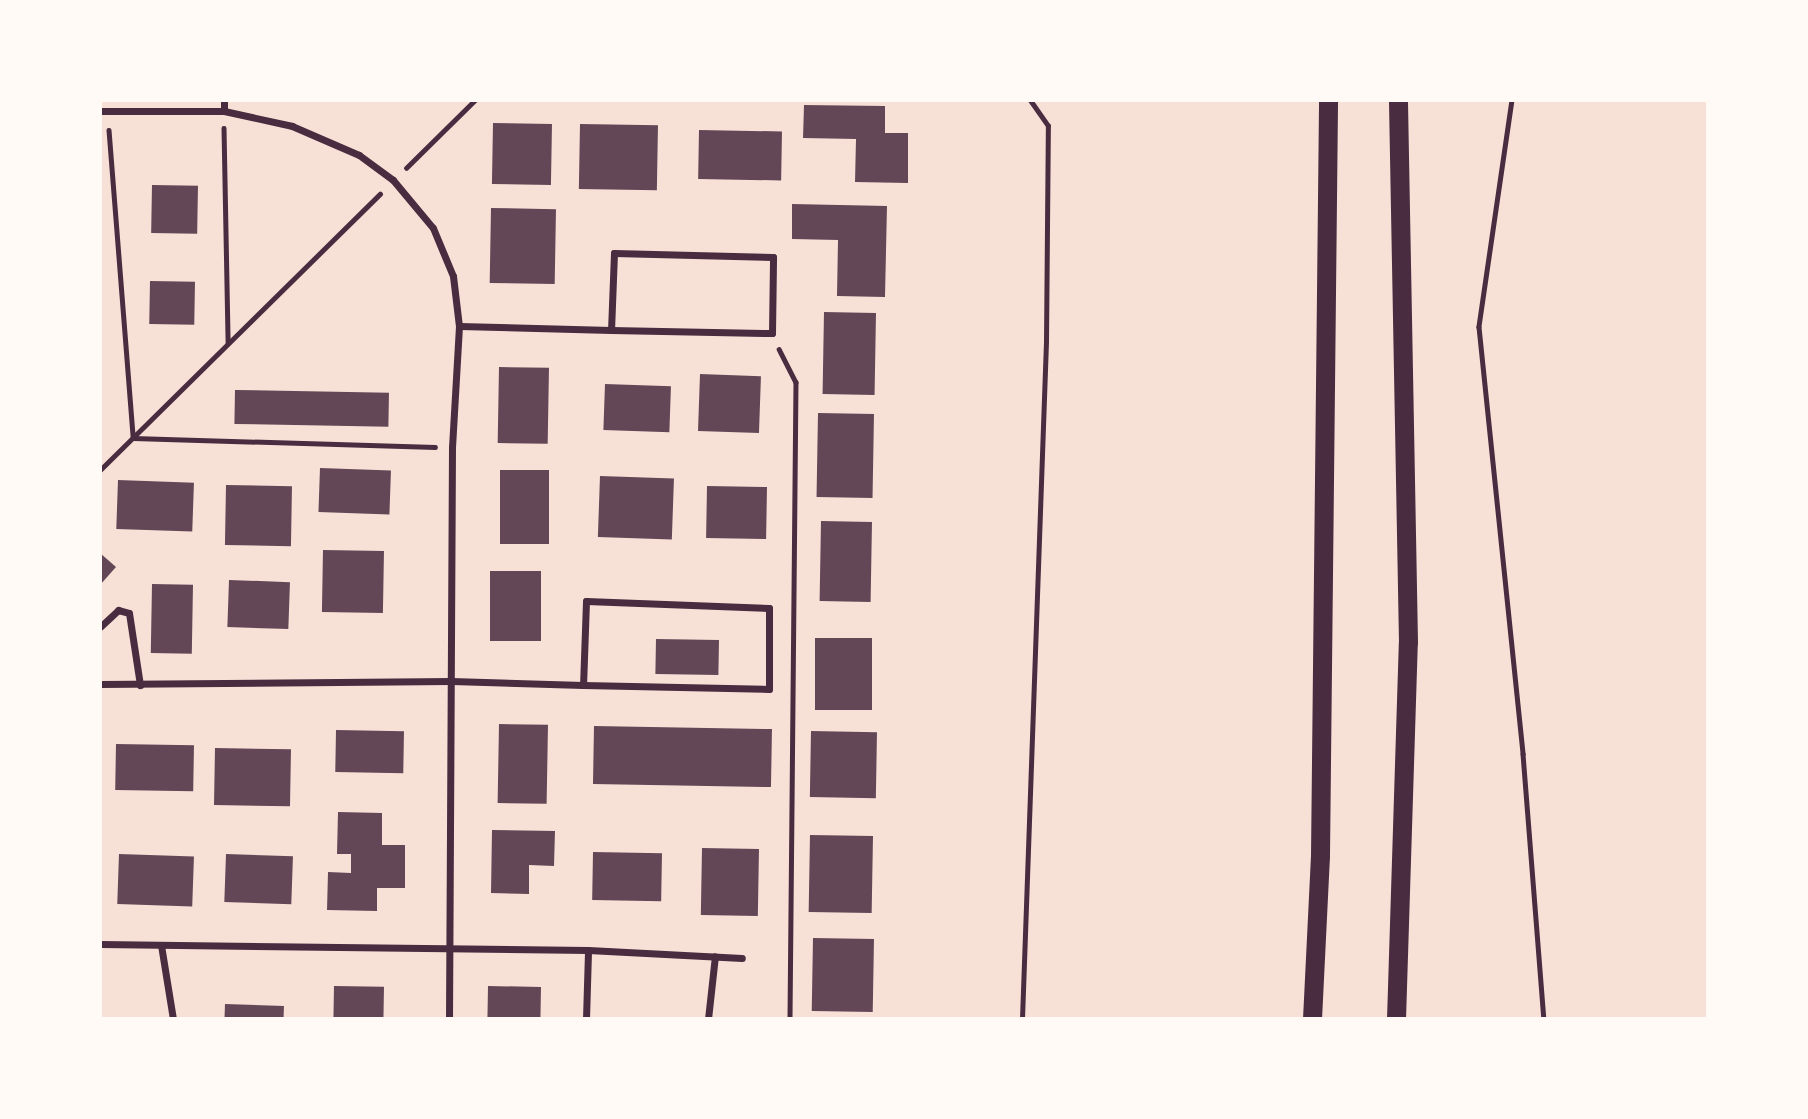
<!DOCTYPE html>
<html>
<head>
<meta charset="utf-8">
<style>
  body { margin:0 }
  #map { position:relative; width:1808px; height:1119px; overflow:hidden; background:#f7e1d7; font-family:"Source Sans 3",sans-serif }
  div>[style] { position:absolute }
  .building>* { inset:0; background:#644757; transform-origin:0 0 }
  .path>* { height:4.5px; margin:-2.25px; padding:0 2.25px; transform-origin:2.25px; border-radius:2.25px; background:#4a2c40 }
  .minor>* { height:7px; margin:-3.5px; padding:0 3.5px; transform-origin:3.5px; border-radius:3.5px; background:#4a2c40 }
  .trunk>* { height:19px; margin:-9.5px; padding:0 9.5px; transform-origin:9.5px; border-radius:9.5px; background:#4a2c40 }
  span { translate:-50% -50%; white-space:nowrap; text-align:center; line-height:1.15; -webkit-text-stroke:5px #fffaf5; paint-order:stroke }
  .frame { position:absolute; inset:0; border:102px solid #fffaf5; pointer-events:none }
</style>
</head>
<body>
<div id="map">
  <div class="building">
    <i style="clip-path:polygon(804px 105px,885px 106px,885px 133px,908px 133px,908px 183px,855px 182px,856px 139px,803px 138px)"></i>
    <i style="left:493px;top:123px;width:59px;height:61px;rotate:1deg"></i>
    <i style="left:580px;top:124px;width:78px;height:65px;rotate:1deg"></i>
    <i style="left:699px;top:130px;width:83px;height:49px;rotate:1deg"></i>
    <i style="left:152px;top:185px;width:46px;height:48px;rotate:1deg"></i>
    <i style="clip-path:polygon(792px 204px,887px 206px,885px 297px,837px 296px,838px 240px,792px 239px)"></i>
    <i style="left:491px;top:208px;width:65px;height:75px;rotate:1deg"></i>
    <i style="left:150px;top:281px;width:45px;height:43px;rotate:1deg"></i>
    <i style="left:824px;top:312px;width:52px;height:82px;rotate:1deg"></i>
    <i style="left:499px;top:367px;width:50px;height:76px;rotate:1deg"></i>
    <i style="left:700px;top:374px;width:61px;height:57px;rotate:2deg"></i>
    <i style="left:605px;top:384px;width:66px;height:46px;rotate:2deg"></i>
    <i style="left:235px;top:390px;width:154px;height:34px;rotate:1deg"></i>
    <i style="left:818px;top:413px;width:56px;height:84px;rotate:1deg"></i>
    <i style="left:320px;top:468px;width:71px;height:44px;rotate:2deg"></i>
    <i style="left:500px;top:470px;width:49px;height:74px"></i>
    <i style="left:600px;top:476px;width:74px;height:61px;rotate:2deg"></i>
    <i style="left:118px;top:480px;width:76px;height:49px;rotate:2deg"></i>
    <i style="left:226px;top:485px;width:66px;height:60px;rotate:1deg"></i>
    <i style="left:707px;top:486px;width:60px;height:52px;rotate:1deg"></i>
    <i style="left:821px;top:521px;width:51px;height:80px;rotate:1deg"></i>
    <i style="left:323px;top:550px;width:61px;height:62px;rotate:1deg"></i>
    <i style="clip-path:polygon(100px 553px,116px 567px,100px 585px)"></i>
    <i style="left:490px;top:571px;width:51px;height:70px"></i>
    <i style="left:229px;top:580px;width:61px;height:47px;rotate:2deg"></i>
    <i style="left:152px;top:584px;width:41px;height:69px;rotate:1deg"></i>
    <i style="left:815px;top:638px;width:57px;height:72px"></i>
    <i style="left:656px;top:639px;width:63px;height:35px;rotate:1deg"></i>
    <i style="left:499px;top:724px;width:49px;height:79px;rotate:1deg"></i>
    <i style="left:594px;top:726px;width:178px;height:58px;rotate:1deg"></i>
    <i style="left:336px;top:730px;width:68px;height:42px;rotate:1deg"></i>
    <i style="left:811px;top:731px;width:66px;height:66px;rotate:1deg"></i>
    <i style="left:116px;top:744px;width:78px;height:46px;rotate:1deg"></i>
    <i style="left:215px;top:748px;width:76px;height:57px;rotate:1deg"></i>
    <i style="clip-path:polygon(338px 812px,382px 813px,382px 845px,405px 845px,405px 888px,377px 888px,377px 911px,327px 910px,328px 872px,351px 873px,351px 854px,337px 854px)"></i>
    <i style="clip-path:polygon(492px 830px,555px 831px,554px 866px,529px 865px,529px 894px,491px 893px)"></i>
    <i style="left:810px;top:835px;width:63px;height:77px;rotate:1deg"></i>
    <i style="left:702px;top:848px;width:57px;height:67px;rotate:1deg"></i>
    <i style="left:593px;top:852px;width:69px;height:48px;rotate:1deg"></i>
    <i style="left:119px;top:854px;width:75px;height:50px;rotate:2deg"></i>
    <i style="left:226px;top:854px;width:67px;height:48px;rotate:2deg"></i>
    <i style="left:813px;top:938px;width:61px;height:73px;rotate:1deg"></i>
    <i style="left:334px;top:986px;width:50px;height:33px;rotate:1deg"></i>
    <i style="left:488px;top:986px;width:53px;height:33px;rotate:1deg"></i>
    <i style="left:225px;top:1004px;width:59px;height:15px;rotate:2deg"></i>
  </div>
  <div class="path">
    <i style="left:1512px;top:100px;width:229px;rotate:98.3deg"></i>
    <i style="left:1479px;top:327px;width:429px;rotate:84.1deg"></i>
    <i style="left:1523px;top:754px;width:266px;rotate:85.5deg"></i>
    <i style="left:224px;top:128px;width:215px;rotate:88.9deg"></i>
    <i style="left:109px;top:130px;width:309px;rotate:85.5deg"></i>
    <i style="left:133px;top:438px;width:302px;rotate:1.7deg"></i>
    <i style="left:406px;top:168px;width:97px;rotate:-44.6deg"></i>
    <i style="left:779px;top:349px;width:37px;rotate:63deg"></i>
    <i style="left:796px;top:382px;width:637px;rotate:90.54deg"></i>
    <i style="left:100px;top:470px;width:393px;rotate:-44.6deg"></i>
    <i style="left:1022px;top:1019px;width:677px;rotate:-87.97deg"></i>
    <i style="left:1046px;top:342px;width:216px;rotate:-89.5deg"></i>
    <i style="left:1048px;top:126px;width:32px;rotate:-125deg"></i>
  </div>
  <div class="minor">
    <i style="left:224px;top:100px;width:11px;rotate:90deg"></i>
    <i style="left:100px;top:111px;width:124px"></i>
    <i style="left:224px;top:111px;width:70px;rotate:12.4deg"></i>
    <i style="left:292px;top:126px;width:73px;rotate:23.4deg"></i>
    <i style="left:359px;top:155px;width:42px;rotate:36.3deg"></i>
    <i style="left:393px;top:180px;width:62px;rotate:50.2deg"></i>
    <i style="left:433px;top:228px;width:52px;rotate:67.4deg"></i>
    <i style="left:453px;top:276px;width:50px;rotate:83.2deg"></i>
    <i style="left:459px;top:326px;width:122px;rotate:93.3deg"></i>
    <i style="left:452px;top:448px;width:571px;rotate:90.3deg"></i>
    <i style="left:459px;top:326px;width:152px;rotate:1.5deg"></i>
    <i style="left:611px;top:330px;width:161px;rotate:1.1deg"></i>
    <i style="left:772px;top:333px;width:76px;rotate:-89.2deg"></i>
    <i style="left:773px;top:257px;width:159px;rotate:-178.6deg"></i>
    <i style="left:614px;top:253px;width:77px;rotate:92.2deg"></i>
    <i style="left:100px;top:627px;width:25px;rotate:-43deg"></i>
    <i style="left:118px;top:610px;width:11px;rotate:15deg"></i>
    <i style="left:129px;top:613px;width:73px;rotate:81.3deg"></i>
    <i style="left:100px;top:684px;width:351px;rotate:-0.5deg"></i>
    <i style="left:451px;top:681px;width:132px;rotate:1.7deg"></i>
    <i style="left:583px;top:685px;width:186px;rotate:1.2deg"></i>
    <i style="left:769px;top:689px;width:81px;rotate:-90deg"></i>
    <i style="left:769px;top:608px;width:183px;rotate:-177.8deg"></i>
    <i style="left:586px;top:601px;width:84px;rotate:92deg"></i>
    <i style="left:100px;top:944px;width:488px;rotate:0.7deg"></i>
    <i style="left:588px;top:950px;width:154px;rotate:3deg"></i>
    <i style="left:161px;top:945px;width:75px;rotate:80.8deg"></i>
    <i style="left:586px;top:1019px;width:69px;rotate:-88.3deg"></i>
    <i style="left:708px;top:1019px;width:63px;rotate:-83.7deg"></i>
  </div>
  <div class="trunk">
    <i style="left:1312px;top:1019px;width:163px;rotate:-87.2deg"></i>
    <i style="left:1320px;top:856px;width:756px;rotate:-89.39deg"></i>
    <i style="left:1396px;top:1019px;width:377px;rotate:-88.2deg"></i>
    <i style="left:1408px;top:642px;width:542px;rotate:-91.06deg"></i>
  </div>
  <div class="frame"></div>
</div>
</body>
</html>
